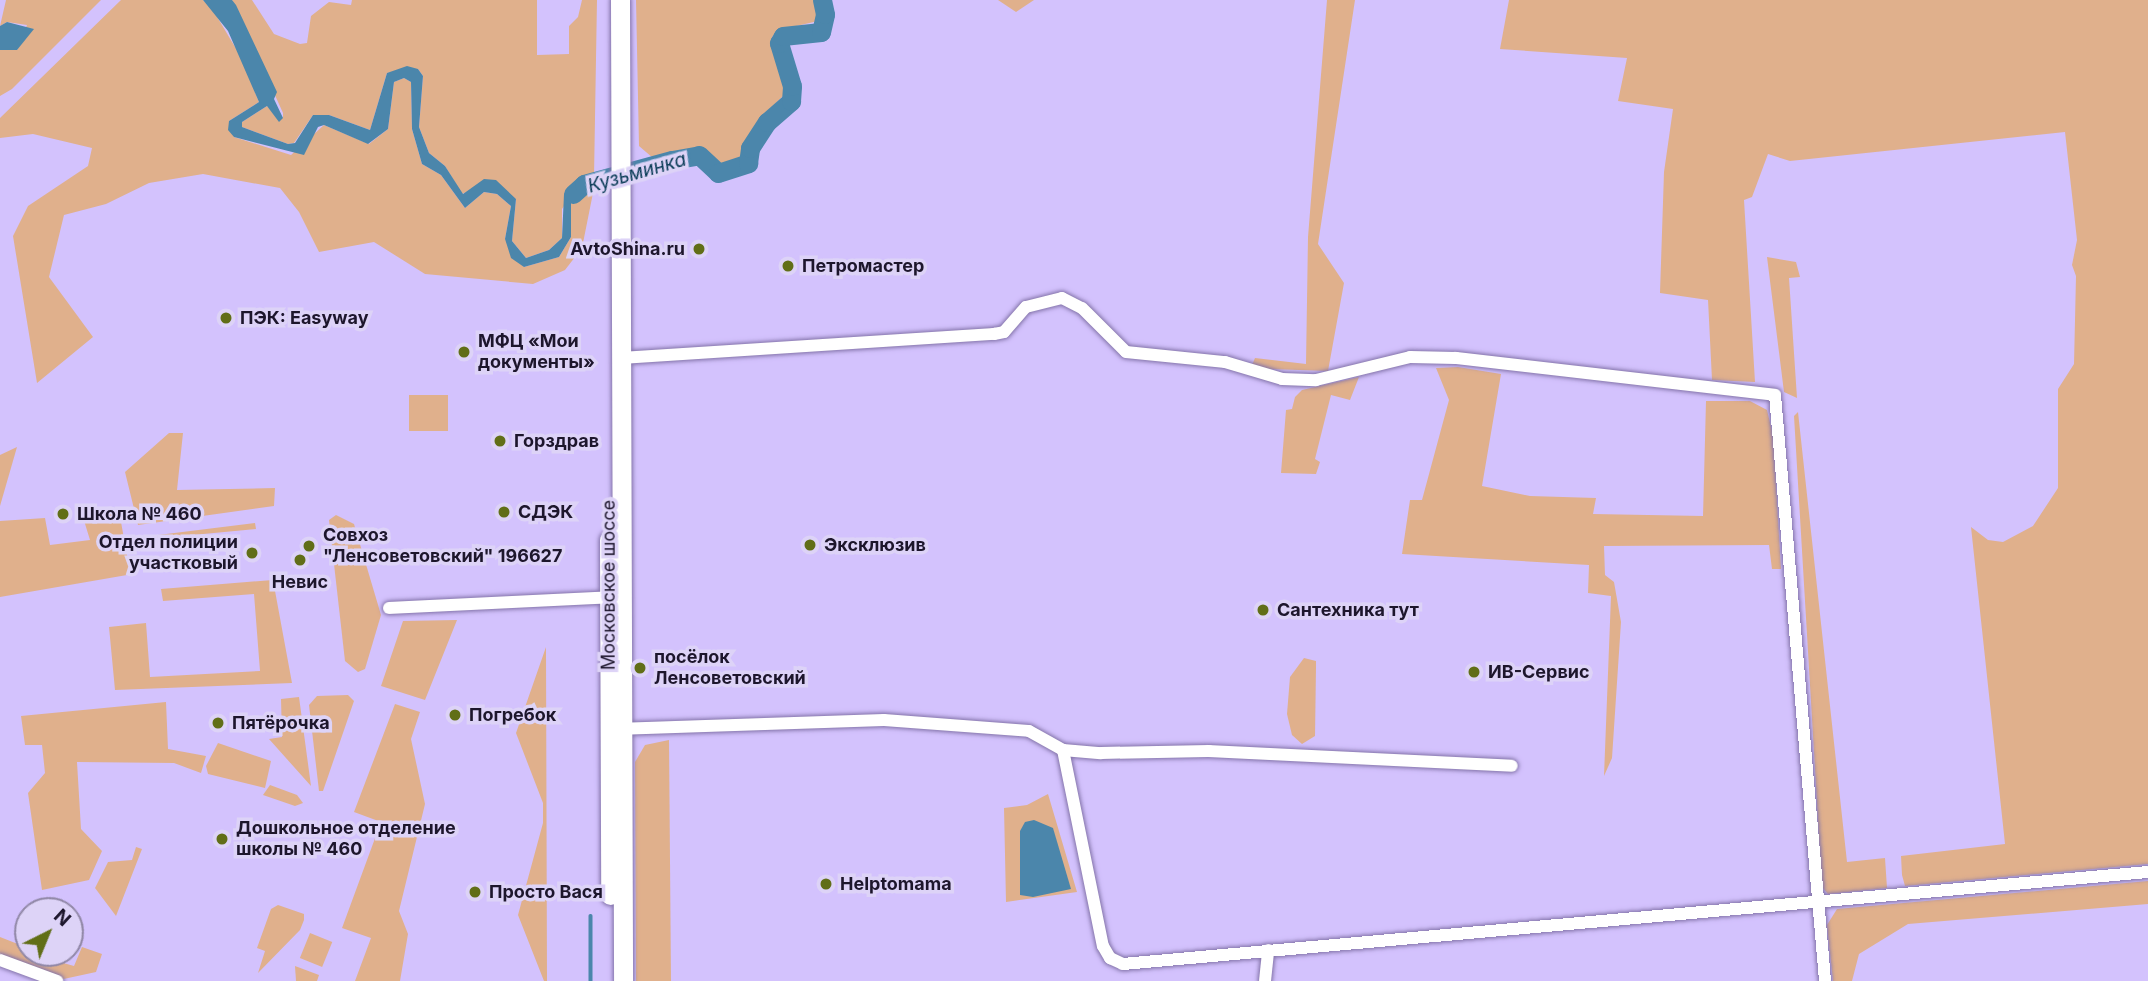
<!DOCTYPE html>
<html>
<head>
<meta charset="utf-8">
<style>
  body { margin:0 }
  #map { position:relative; width:2148px; height:981px; overflow:hidden; background:#d3c2fd; font-family:Inter,sans-serif }
  div>[style] { position:absolute }
  .green>* { inset:0; background:#e0b08c; transform-origin:0 0 }
  .water>* { inset:0; background:#4b86ab }
  .stream>* { height:3.5px; margin:-1.75px; padding:0 1.75px; transform-origin:1.75px; border-radius:1.75px; background:#4b86ab }
  .river>* { height:19px; margin:-9.5px; padding:0 9.5px; transform-origin:9.5px; border-radius:9.5px; background:#4b86ab }
  .roads { filter:drop-shadow(0 0 2px #8474aa) drop-shadow(0 0 2px #8474aa) }
  .minor>* { height:12px; margin:-6px; padding:0 6px; transform-origin:6px; border-radius:6px; background:#fff }
  .highway>* { height:19px; margin:-9.5px; padding:0 9.5px; transform-origin:9.5px; border-radius:9.5px; background:#fff }
  .dots>* { width:19px; height:19px; translate:-50% -50%; box-sizing:border-box; border:4px solid #ddd3f7; border-radius:50% }
  span { translate:-50% -50%; white-space:nowrap; text-align:center; line-height:1.15; -webkit-text-stroke:7px #ddd3f7; paint-order:stroke }
  .poi-label { font-size:18px; color:#1d162c; font-weight:700 }
  .right { translate:-100% -50%; text-align:right }
  .left { translate:0 -50%; text-align:left }
  .street-label { font-size:18px; color:#1d162c }
  .water-label { font-size:19px; color:#083a55; font-style:italic }
  .north { position:absolute; left:14px; top:897px; width:70px; height:70px; box-sizing:border-box; background:#ddd3f7; border:2px solid #9087a6; border-radius:50%; rotate:43deg; font-size:19px; font-weight:700; line-height:28px; text-align:center; color:#1d162c }
  .north::after { content:''; display:block; margin:auto; width:24px; height:32px; background:#616e17; clip-path:polygon(50% 0,100% 100%,50% 72%,0 100%) }
</style>
</head>
<body>
<div id="map">
  <div class="green">
    <i style="clip-path:polygon(6px 0,101px 0,12px 89px,0 96px,0 50px,17px 50px,27px 25px,7px 22px,0 26px)"></i>
    <i style="clip-path:polygon(121px 0,203px 0,213px 10px,241px 57px,259px 102px,229px 121px,234px 137px,291px 155px,324px 125px,369px 144px,388px 129px,394px 82px,404px 78px,411px 82px,412px 129px,422px 164px,441px 175px,465px 208px,484px 192px,497px 194px,511px 206px,505px 239px,524px 267px,559px 257px,571px 237px,571px 201px,584px 189px,594px 188px,582px 248px,565px 270px,533px 284px,425px 274px,374px 242px,319px 252px,299px 212px,280px 188px,203px 174px,149px 183px,106px 204px,64px 215px,49px 277px,93px 337px,37px 383px,13px 236px,28px 206px,88px 166px,92px 148px,33px 134px,0 138px,0 118px)"></i>
    <i style="clip-path:polygon(232px 0,252px 0,274px 34px,300px 44px,307px 43px,311px 16px,329px 2px,351px 5px,352px 0,537px 0,537px 55px,569px 54px,569px 26px,578px 17px,582px 0,597px 0,594px 177px,581px 181px,562px 209px,562px 238px,549px 250px,526px 258px,512px 241px,516px 199px,478px 187px,462px 194px,445px 166px,429px 153px,419px 127px,423px 76px,418px 69px,387px 73px,370px 130px,329px 115px,313px 115px,294px 143px,288px 144px,242px 127px,242px 122px,267px 106px,283px 118px,283px 113px)"></i>
    <i style="clip-path:polygon(636px 0,816px 0,818px 21px,779px 30px,772px 37px,786px 93px,765px 114px,736px 163px,722px 164px,702px 147px,653px 158px,639px 146px)"></i>
    <i style="clip-path:polygon(998px 0,1034px 0,1016px 12px)"></i>
    <i style="clip-path:polygon(1327px 0,1355px 0,1318px 244px,1344px 283px,1328px 371px,1267px 369px,1252px 365px,1255px 358px,1306px 364px,1308px 237px)"></i>
    <i style="clip-path:polygon(1509px 0,2148px 0,2148px 864px,1905px 886px,1902px 875px,1901px 856px,2005px 844px,1971px 527px,1988px 540px,2003px 542px,2033px 526px,2058px 488px,2058px 389px,2074px 364px,2076px 276px,2072px 265px,2077px 240px,2065px 132px,1790px 161px,1768px 154px,1752px 197px,1744px 200px,1755px 382px,1712px 380px,1708px 300px,1660px 293px,1664px 172px,1673px 109px,1618px 101px,1627px 58px,1500px 49px)"></i>
    <i style="clip-path:polygon(1767px 257px,1796px 262px,1800px 277px,1789px 278px,1797px 398px,1784px 392px)"></i>
    <i style="clip-path:polygon(1458px 367px,1501px 374px,1482px 486px,1530px 496px,1596px 498px,1593px 514px,1703px 516px,1706px 401px,1750px 401px,1767px 410px,1773px 435px,1781px 569px,1772px 569px,1769px 545px,1604px 546px,1605px 575px,1614px 582px,1621px 622px,1612px 758px,1604px 776px,1611px 596px,1588px 593px,1589px 565px,1402px 554px,1410px 500px,1422px 500px,1449px 400px,1436px 368px)"></i>
    <i style="clip-path:polygon(1359px 377px,1350px 400px,1331px 395px,1315px 459px,1320px 462px,1316px 474px,1281px 473px,1286px 410px,1292px 409px,1295px 397px,1302px 390px)"></i>
    <i style="left:409px;top:395px;width:39px;height:36px"></i>
    <i style="clip-path:polygon(1798px 412px,1847px 862px,1885px 858px,1887px 888px,1828px 894px,1822px 887px,1794px 416px)"></i>
    <i style="clip-path:polygon(169px 433px,183px 433px,177px 490px,275px 488px,274px 506px,138px 525px,125px 472px)"></i>
    <i style="clip-path:polygon(17px 447px,0 506px,0 455px)"></i>
    <i style="clip-path:polygon(119px 511px,129px 566px,127px 575px,0 597px,0 521px,45px 518px,50px 545px,90px 540px,82px 514px)"></i>
    <i style="clip-path:polygon(336px 515px,354px 524px,381px 615px,365px 669px,358px 672px,345px 661px,329px 520px)"></i>
    <i style="clip-path:polygon(255px 523px,256px 529px,140px 540px,142px 537px)"></i>
    <i style="clip-path:polygon(273px 580px,292px 683px,115px 690px,109px 627px,146px 623px,150px 677px,260px 671px,254px 594px,163px 601px,161px 589px)"></i>
    <i style="clip-path:polygon(457px 620px,425px 700px,381px 686px,403px 621px)"></i>
    <i style="clip-path:polygon(546px 647px,547px 981px,544px 981px,518px 915px,543px 823px,543px 803px,516px 733px)"></i>
    <i style="clip-path:polygon(1304px 658px,1316px 661px,1316px 667px,1315px 736px,1302px 744px,1292px 735px,1287px 714px,1290px 677px)"></i>
    <i style="clip-path:polygon(348px 695px,354px 701px,323px 791px,319px 791px,309px 705px,317px 696px)"></i>
    <i style="clip-path:polygon(299px 697px,311px 786px,269px 739px,282px 737px,281px 699px)"></i>
    <i style="clip-path:polygon(166px 702px,168px 749px,206px 756px,201px 773px,174px 763px,77px 762px,81px 829px,102px 851px,89px 880px,42px 890px,28px 793px,45px 773px,42px 745px,25px 745px,21px 716px)"></i>
    <i style="clip-path:polygon(395px 704px,420px 712px,411px 739px,425px 804px,399px 911px,408px 934px,400px 981px,355px 981px,371px 938px,342px 928px,381px 822px,354px 812px)"></i>
    <i style="clip-path:polygon(669px 740px,671px 981px,636px 981px,635px 762px,645px 745px)"></i>
    <i style="clip-path:polygon(218px 743px,271px 761px,265px 788px,208px 774px,206px 766px)"></i>
    <i style="clip-path:polygon(270px 785px,297px 795px,303px 803px,295px 806px,263px 795px)"></i>
    <i style="clip-path:polygon(1048px 794px,1077px 892px,1006px 902px,1004px 808px,1027px 805px)"></i>
    <i style="clip-path:polygon(136px 847px,142px 849px,116px 916px,95px 888px,108px 862px,132px 860px)"></i>
    <i style="clip-path:polygon(2148px 881px,2148px 904px,1908px 924px,1859px 954px,1852px 981px,1833px 981px,1827px 925px,1837px 909px)"></i>
    <i style="clip-path:polygon(278px 905px,304px 914px,304px 920px,300px 930px,258px 973px,265px 951px,257px 948px,271px 909px)"></i>
    <i style="left:310px;top:933px;width:24px;height:27px;rotate:22deg"></i>
    <i style="clip-path:polygon(0 937px,28px 948px,28px 953px,74px 966px,82px 947px,102px 954px,96px 972px,59px 980px,0 958px)"></i>
    <i style="clip-path:polygon(295px 966px,319px 975px,317px 981px,296px 981px)"></i>
  </div>
  <div class="water">
    <i style="clip-path:polygon(203px 0,232px 0,236px 5px,277px 92px,274px 99px,283px 118px,279px 122px,267px 106px,242px 122px,242px 127px,288px 144px,295px 143px,313px 115px,329px 115px,370px 130px,387px 73px,407px 66px,418px 69px,423px 76px,419px 127px,429px 153px,445px 166px,463px 194px,484px 179px,496px 180px,516px 199px,512px 241px,526px 258px,549px 250px,562px 238px,564px 194px,594px 177px,594px 188px,584px 189px,571px 201px,571px 237px,559px 257px,524px 267px,511px 258px,505px 239px,511px 206px,497px 194px,484px 192px,465px 208px,441px 175px,422px 164px,412px 129px,411px 82px,404px 78px,394px 82px,388px 129px,368px 144px,324px 125px,318px 127px,304px 155px,234px 137px,228px 130px,229px 121px,259px 102px,228px 31px)"></i>
    <i style="clip-path:polygon(7px 22px,34px 29px,17px 50px,0 50px,0 26px)"></i>
    <i style="clip-path:polygon(1034px 820px,1053px 828px,1071px 889px,1033px 897px,1020px 895px,1020px 831px,1025px 822px)"></i>
  </div>
  <div class="stream">
    <i style="left:591px;top:916px;width:65px;rotate:90deg"></i>
  </div>
  <div class="river">
    <i style="left:573px;top:194px;width:15px;rotate:-42deg"></i>
    <i style="left:584px;top:184px;width:91px;rotate:-15.3deg"></i>
    <i style="left:672px;top:160px;width:27px;rotate:-10deg"></i>
    <i style="left:699px;top:155px;width:26px;rotate:43deg"></i>
    <i style="left:718px;top:173px;width:32px;rotate:-18deg"></i>
    <i style="left:748px;top:163px;width:15px;rotate:-82deg"></i>
    <i style="left:750px;top:148px;width:31px;rotate:-57deg"></i>
    <i style="left:767px;top:122px;width:32px;rotate:-41deg"></i>
    <i style="left:791px;top:101px;width:15px;rotate:-86deg"></i>
    <i style="left:792px;top:86px;width:45px;rotate:-106.8deg"></i>
    <i style="left:779px;top:43px;width:8px;rotate:-60deg"></i>
    <i style="left:783px;top:36px;width:38px;rotate:-6deg"></i>
    <i style="left:821px;top:32px;width:18px;rotate:-77deg"></i>
    <i style="left:825px;top:14px;width:14px;rotate:-102deg"></i>
  </div>
  <div class="roads">
    <div class="minor">
      <i style="left:621px;top:358px;width:374px;rotate:-3.7deg"></i>
      <i style="left:994px;top:334px;width:10px;rotate:-11deg"></i>
      <i style="left:1004px;top:332px;width:33px;rotate:-49deg"></i>
      <i style="left:1026px;top:307px;width:37px;rotate:-14deg"></i>
      <i style="left:1062px;top:298px;width:22px;rotate:27deg"></i>
      <i style="left:1082px;top:308px;width:62px;rotate:45deg"></i>
      <i style="left:1126px;top:352px;width:100px;rotate:5.8deg"></i>
      <i style="left:1225px;top:362px;width:59px;rotate:16.6deg"></i>
      <i style="left:1282px;top:379px;width:34px;rotate:2deg"></i>
      <i style="left:1316px;top:380px;width:97px;rotate:-13.7deg"></i>
      <i style="left:1410px;top:357px;width:46px;rotate:1.2deg"></i>
      <i style="left:1456px;top:358px;width:321px;rotate:6.6deg"></i>
      <i style="left:1775px;top:395px;width:588px;rotate:85.12deg"></i>
      <i style="left:389px;top:608px;width:226px;rotate:-2.8deg"></i>
      <i style="left:616px;top:729px;width:268px;rotate:-1.9deg"></i>
      <i style="left:884px;top:720px;width:145px;rotate:4.3deg"></i>
      <i style="left:1029px;top:731px;width:39px;rotate:29deg"></i>
      <i style="left:1063px;top:750px;width:38px;rotate:5deg"></i>
      <i style="left:1101px;top:753px;width:108px;rotate:-1.1deg"></i>
      <i style="left:1209px;top:751px;width:303px;rotate:2.8deg"></i>
      <i style="left:1063px;top:750px;width:200px;rotate:78.5deg"></i>
      <i style="left:1103px;top:946px;width:14px;rotate:60deg"></i>
      <i style="left:1110px;top:958px;width:14px;rotate:25deg"></i>
      <i style="left:1123px;top:964px;width:1029px;rotate:-5.13deg"></i>
      <i style="left:0;top:960px;width:61px;rotate:20.2deg"></i>
      <i style="left:1265px;top:981px;width:31px;rotate:-84deg"></i>
    </div>
    <div class="highway">
      <i style="left:620px;top:0;width:981px;rotate:89.82deg"></i>
      <i style="left:609px;top:540px;width:355px;rotate:89.8deg"></i>
    </div>
  </div>
  <div class="dots">
    <i style="left:699px;top:249px;background:#616e17"></i>
    <i style="left:788px;top:266px;background:#616e17"></i>
    <i style="left:226px;top:318px;background:#616e17"></i>
    <i style="left:464px;top:352px;background:#616e17"></i>
    <i style="left:500px;top:441px;background:#616e17"></i>
    <i style="left:504px;top:512px;background:#616e17"></i>
    <i style="left:63px;top:514px;background:#616e17"></i>
    <i style="left:810px;top:545px;background:#616e17"></i>
    <i style="left:309px;top:546px;background:#616e17"></i>
    <i style="left:252px;top:553px;background:#616e17"></i>
    <i style="left:300px;top:560px;background:#616e17"></i>
    <i style="left:1263px;top:610px;background:#616e17"></i>
    <i style="left:640px;top:668px;background:#616e17"></i>
    <i style="left:1474px;top:672px;background:#616e17"></i>
    <i style="left:455px;top:715px;background:#616e17"></i>
    <i style="left:218px;top:723px;background:#616e17"></i>
    <i style="left:222px;top:839px;background:#616e17"></i>
    <i style="left:826px;top:884px;background:#616e17"></i>
    <i style="left:475px;top:892px;background:#616e17"></i>
  </div>
  <div class="poi-label">
    <span class="right" style="left:685px;top:249px">AvtoShina.ru</span>
    <span class="left" style="left:802px;top:266px">Петромастер</span>
    <span class="left" style="left:240px;top:318px">ПЭК: Easyway</span>
    <span class="left" style="left:478px;top:352px">МФЦ «Мои<br>документы»</span>
    <span class="left" style="left:514px;top:441px">Горздрав</span>
    <span class="left" style="left:518px;top:512px">СДЭК</span>
    <span class="left" style="left:77px;top:514px">Школа № 460</span>
    <span class="left" style="left:323px;top:546px">Совхоз<br>"Ленсоветовский" 196627</span>
    <span class="right" style="left:238px;top:553px">Отдел полиции<br>участковый</span>
    <span class="left" style="left:824px;top:545px">Эксклюзив</span>
    <span style="left:300px;top:582px">Невис</span>
    <span class="left" style="left:1277px;top:610px">Сантехника тут</span>
    <span class="left" style="left:654px;top:668px">посёлок<br>Ленсоветовский</span>
    <span class="left" style="left:1488px;top:672px">ИВ-Сервис</span>
    <span class="left" style="left:469px;top:715px">Погребок</span>
    <span class="left" style="left:232px;top:723px">Пятёрочка</span>
    <span class="left" style="left:236px;top:839px">Дошкольное отделение<br>школы № 460</span>
    <span class="left" style="left:840px;top:884px">Helptomama</span>
    <span class="left" style="left:489px;top:892px">Просто Вася</span>
  </div>
  <div class="street-label">
    <span style="left:609px;top:585px;rotate:-90deg">Московское шоссе</span>
  </div>
  <div class="water-label">
    <span style="left:637px;top:173px;rotate:-16deg">Кузьминка</span>
  </div>
  <div class="north">N</div>
</div>
</body>
</html>
